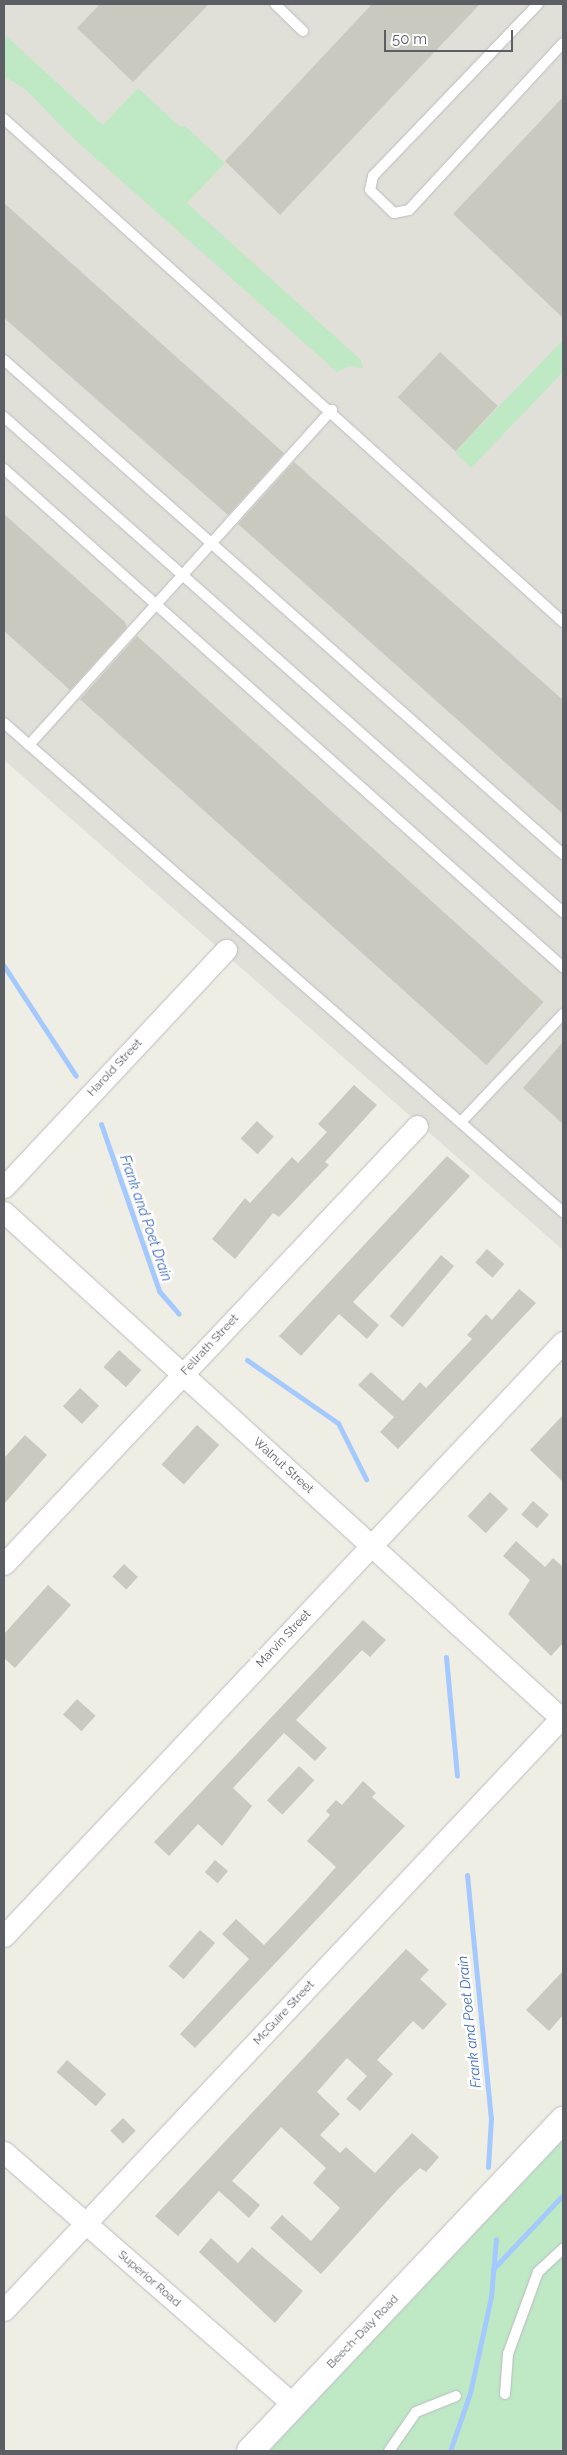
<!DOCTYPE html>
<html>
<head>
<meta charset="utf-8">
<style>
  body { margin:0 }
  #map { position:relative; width:567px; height:2455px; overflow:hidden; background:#efeee4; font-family:Raleway,sans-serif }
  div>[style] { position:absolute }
  .industrial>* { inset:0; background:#e0e0d8 }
  .green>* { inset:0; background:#bfe8c5 }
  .stream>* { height:5px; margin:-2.5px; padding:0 2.5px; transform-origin:2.5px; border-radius:2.5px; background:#a4c9ff }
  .building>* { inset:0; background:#cac9c0; transform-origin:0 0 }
  .roads { filter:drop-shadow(0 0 1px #bbbcc3) drop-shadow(0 0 1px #bbbcc3) }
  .service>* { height:10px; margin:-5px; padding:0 5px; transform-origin:5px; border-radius:5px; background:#fff }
  .minor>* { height:21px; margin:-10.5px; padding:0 10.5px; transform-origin:10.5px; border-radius:10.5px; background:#fff }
  .tertiary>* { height:26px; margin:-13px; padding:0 13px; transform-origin:13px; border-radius:13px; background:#fff }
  span { translate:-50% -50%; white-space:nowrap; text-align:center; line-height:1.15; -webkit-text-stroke:5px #fff; paint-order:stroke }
  .street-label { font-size:12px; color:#5c5e65 }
  .water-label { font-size:14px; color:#3f6dca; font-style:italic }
  .frame { position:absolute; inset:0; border:5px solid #5c5e65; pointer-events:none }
  .scale { position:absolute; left:384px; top:30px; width:129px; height:22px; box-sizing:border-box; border:2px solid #5c5e65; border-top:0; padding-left:6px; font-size:15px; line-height:18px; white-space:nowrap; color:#5c5e65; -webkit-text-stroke:4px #fff; paint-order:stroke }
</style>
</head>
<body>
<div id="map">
  <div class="industrial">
    <i style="clip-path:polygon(4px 4px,563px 4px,563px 1250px,4px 760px)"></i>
  </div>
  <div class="green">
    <i style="clip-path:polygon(4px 34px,103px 125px,138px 88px,179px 126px,185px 126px,225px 163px,187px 203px,361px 360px,363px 368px,349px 366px,337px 372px,73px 138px,26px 90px,4px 76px)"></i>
    <i style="clip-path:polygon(563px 340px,563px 372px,471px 468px,455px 452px)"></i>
    <i style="clip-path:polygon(563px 2140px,563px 2451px,269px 2451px,336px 2380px)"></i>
  </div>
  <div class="stream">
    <i style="left:4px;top:966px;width:131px;rotate:56.8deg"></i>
    <i style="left:101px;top:1124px;width:177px;rotate:70.8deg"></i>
    <i style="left:159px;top:1291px;width:30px;rotate:49deg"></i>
    <i style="left:247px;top:1360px;width:111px;rotate:34.7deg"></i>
    <i style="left:338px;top:1423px;width:63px;rotate:63.4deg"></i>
    <i style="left:446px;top:1657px;width:119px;rotate:84.7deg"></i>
    <i style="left:467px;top:1875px;width:244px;rotate:84.4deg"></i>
    <i style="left:491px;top:2118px;width:49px;rotate:93.5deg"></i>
    <i style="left:493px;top:2269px;width:102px;rotate:-46.6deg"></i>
    <i style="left:450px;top:2451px;width:61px;rotate:-71deg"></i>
    <i style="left:470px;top:2393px;width:98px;rotate:-77.7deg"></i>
    <i style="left:491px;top:2297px;width:58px;rotate:-85.1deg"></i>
  </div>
  <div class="building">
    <i style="clip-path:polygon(100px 4px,209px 4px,133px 82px,77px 28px)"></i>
    <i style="clip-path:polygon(372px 4px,480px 4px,280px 215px,225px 161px)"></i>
    <i style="clip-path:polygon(563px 97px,563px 318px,453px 214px)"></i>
    <i style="clip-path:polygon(4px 203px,284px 453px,228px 515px,4px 318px)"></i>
    <i style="left:440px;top:352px;width:79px;height:62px;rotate:43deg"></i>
    <i style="clip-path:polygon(294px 462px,563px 700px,563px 814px,238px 524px)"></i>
    <i style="clip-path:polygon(4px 514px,125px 622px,127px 627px,70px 690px,4px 631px)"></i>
    <i style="left:137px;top:636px;width:547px;height:85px;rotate:42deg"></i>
    <i style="clip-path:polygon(563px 1042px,563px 1124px,523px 1088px)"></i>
    <i style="clip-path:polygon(354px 1085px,377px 1105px,325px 1162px,329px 1165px,279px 1217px,273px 1213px,235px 1259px,212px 1239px,245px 1198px,250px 1203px,292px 1157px,298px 1163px,327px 1132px,318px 1124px)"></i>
    <i style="left:257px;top:1121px;width:23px;height:24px;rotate:43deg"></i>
    <i style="clip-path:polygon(447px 1156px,470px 1176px,353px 1302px,379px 1325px,367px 1339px,339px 1314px,301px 1356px,279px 1336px)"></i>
    <i style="left:487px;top:1249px;width:23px;height:18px;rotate:41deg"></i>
    <i style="left:441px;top:1255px;width:17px;height:80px;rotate:40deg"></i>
    <i style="clip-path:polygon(519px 1289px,536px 1303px,398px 1449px,380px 1432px,394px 1417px,358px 1385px,371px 1372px,403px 1401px,420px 1382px,426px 1388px,472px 1339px,467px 1335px,486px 1314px,492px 1320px)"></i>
    <i style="left:119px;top:1350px;width:30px;height:23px;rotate:42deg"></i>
    <i style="left:80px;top:1388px;width:26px;height:25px;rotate:43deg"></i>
    <i style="clip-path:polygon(563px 1415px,563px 1482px,530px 1450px)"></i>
    <i style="left:197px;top:1425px;width:30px;height:53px;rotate:42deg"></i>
    <i style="clip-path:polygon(25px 1435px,47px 1455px,4px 1504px,4px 1458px)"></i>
    <i style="left:490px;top:1492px;width:25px;height:33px;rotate:43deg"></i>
    <i style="left:533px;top:1501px;width:21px;height:18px;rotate:41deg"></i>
    <i style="clip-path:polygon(516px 1541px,545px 1567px,553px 1558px,563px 1567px,563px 1643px,551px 1656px,508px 1614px,530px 1580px,503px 1556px)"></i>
    <i style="left:124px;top:1564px;width:19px;height:17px;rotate:43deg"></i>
    <i style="clip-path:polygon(48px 1585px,71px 1605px,15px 1668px,4px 1658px,4px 1634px)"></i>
    <i style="clip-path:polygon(363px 1620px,386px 1640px,370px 1657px,362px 1650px,296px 1720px,327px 1748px,315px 1761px,284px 1733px,233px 1788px,252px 1806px,222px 1846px,198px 1824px,169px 1856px,154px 1842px)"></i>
    <i style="left:77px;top:1699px;width:25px;height:21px;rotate:42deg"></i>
    <i style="left:299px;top:1766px;width:21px;height:47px;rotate:43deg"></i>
    <i style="clip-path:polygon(363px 1781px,376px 1793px,372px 1797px,405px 1826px,195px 2048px,180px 2034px,249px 1959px,222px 1934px,236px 1919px,264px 1945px,303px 1904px,336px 1867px,307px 1841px,330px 1815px,326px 1811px,336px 1800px,342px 1805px)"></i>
    <i style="left:215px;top:1860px;width:17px;height:16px;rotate:40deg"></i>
    <i style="left:200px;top:1930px;width:20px;height:48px;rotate:41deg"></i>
    <i style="clip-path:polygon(406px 1949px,429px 1970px,420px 1979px,447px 2004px,423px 2030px,413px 2021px,377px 2060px,393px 2074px,360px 2111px,346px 2099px,367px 2076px,347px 2058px,317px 2092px,340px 2114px,320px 2135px,340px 2153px,346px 2147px,375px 2173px,412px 2133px,439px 2157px,426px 2172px,420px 2168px,398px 2189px,321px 2274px,270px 2228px,282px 2215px,311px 2241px,340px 2208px,313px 2183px,326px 2168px,281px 2127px,232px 2181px,260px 2205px,249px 2218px,219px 2191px,178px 2236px,155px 2216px)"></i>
    <i style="clip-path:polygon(563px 1971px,563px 2015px,549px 2031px,526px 2010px)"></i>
    <i style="left:67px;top:2060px;width:52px;height:16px;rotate:41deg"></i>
    <i style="left:123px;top:2118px;width:18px;height:18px;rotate:45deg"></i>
    <i style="clip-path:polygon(211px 2238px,238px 2263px,252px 2247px,303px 2291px,275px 2323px,199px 2252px)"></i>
  </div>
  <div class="roads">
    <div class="service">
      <i style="left:275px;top:4px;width:39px;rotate:44deg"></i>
      <i style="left:538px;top:4px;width:238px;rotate:133.8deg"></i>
      <i style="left:373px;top:176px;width:14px;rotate:102deg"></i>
      <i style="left:370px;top:190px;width:33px;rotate:44deg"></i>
      <i style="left:394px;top:213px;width:15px;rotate:-11deg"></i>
      <i style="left:409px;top:210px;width:227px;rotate:-47.3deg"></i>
      <i style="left:4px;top:119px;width:752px;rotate:41.98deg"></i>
      <i style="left:4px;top:360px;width:746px;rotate:41.47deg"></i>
      <i style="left:4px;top:417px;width:747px;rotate:41.53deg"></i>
      <i style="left:4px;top:469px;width:749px;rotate:41.7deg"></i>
      <i style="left:4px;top:723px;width:743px;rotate:41.18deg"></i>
      <i style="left:29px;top:745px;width:452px;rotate:-47.9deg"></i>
      <i style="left:461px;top:1122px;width:149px;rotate:-46.6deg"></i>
      <i style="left:505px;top:2394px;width:40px;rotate:-85.7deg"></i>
      <i style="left:508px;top:2354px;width:87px;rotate:-69.9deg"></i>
      <i style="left:538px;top:2272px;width:34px;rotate:-43deg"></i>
      <i style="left:389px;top:2451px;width:47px;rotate:-55.3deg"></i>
      <i style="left:416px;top:2412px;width:43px;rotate:-21.8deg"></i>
    </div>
    <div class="minor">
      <i style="left:4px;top:1187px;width:325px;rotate:-46.9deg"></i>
      <i style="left:4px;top:1212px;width:755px;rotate:42.26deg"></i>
      <i style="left:4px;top:1564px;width:602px;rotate:-46.68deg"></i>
      <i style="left:4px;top:1936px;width:816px;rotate:-46.74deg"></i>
      <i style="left:4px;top:2152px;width:385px;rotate:41.1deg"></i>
      <i style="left:4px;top:2310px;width:816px;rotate:-46.74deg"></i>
    </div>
    <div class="tertiary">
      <i style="left:250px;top:2451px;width:456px;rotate:-46.6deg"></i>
    </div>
  </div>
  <div class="street-label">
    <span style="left:115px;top:1068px;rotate:-47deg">Harold Street</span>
    <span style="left:210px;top:1345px;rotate:-47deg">Fellrath Street</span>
    <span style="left:283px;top:1466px;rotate:42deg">Walnut Street</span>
    <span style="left:284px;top:1639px;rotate:-47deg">Marvin Street</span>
    <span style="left:284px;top:2013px;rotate:-47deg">McGuire Street</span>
    <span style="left:149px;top:2279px;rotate:41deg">Superior Road</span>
    <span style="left:363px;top:2332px;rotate:-46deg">Beech-Daly Road</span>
  </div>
  <div class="water-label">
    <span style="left:146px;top:1218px;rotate:71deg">Frank and Poet Drain</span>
    <span style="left:469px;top:2022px;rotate:-96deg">Frank and Poet Drain</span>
  </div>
  <div class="frame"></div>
  <div class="scale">50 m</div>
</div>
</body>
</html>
